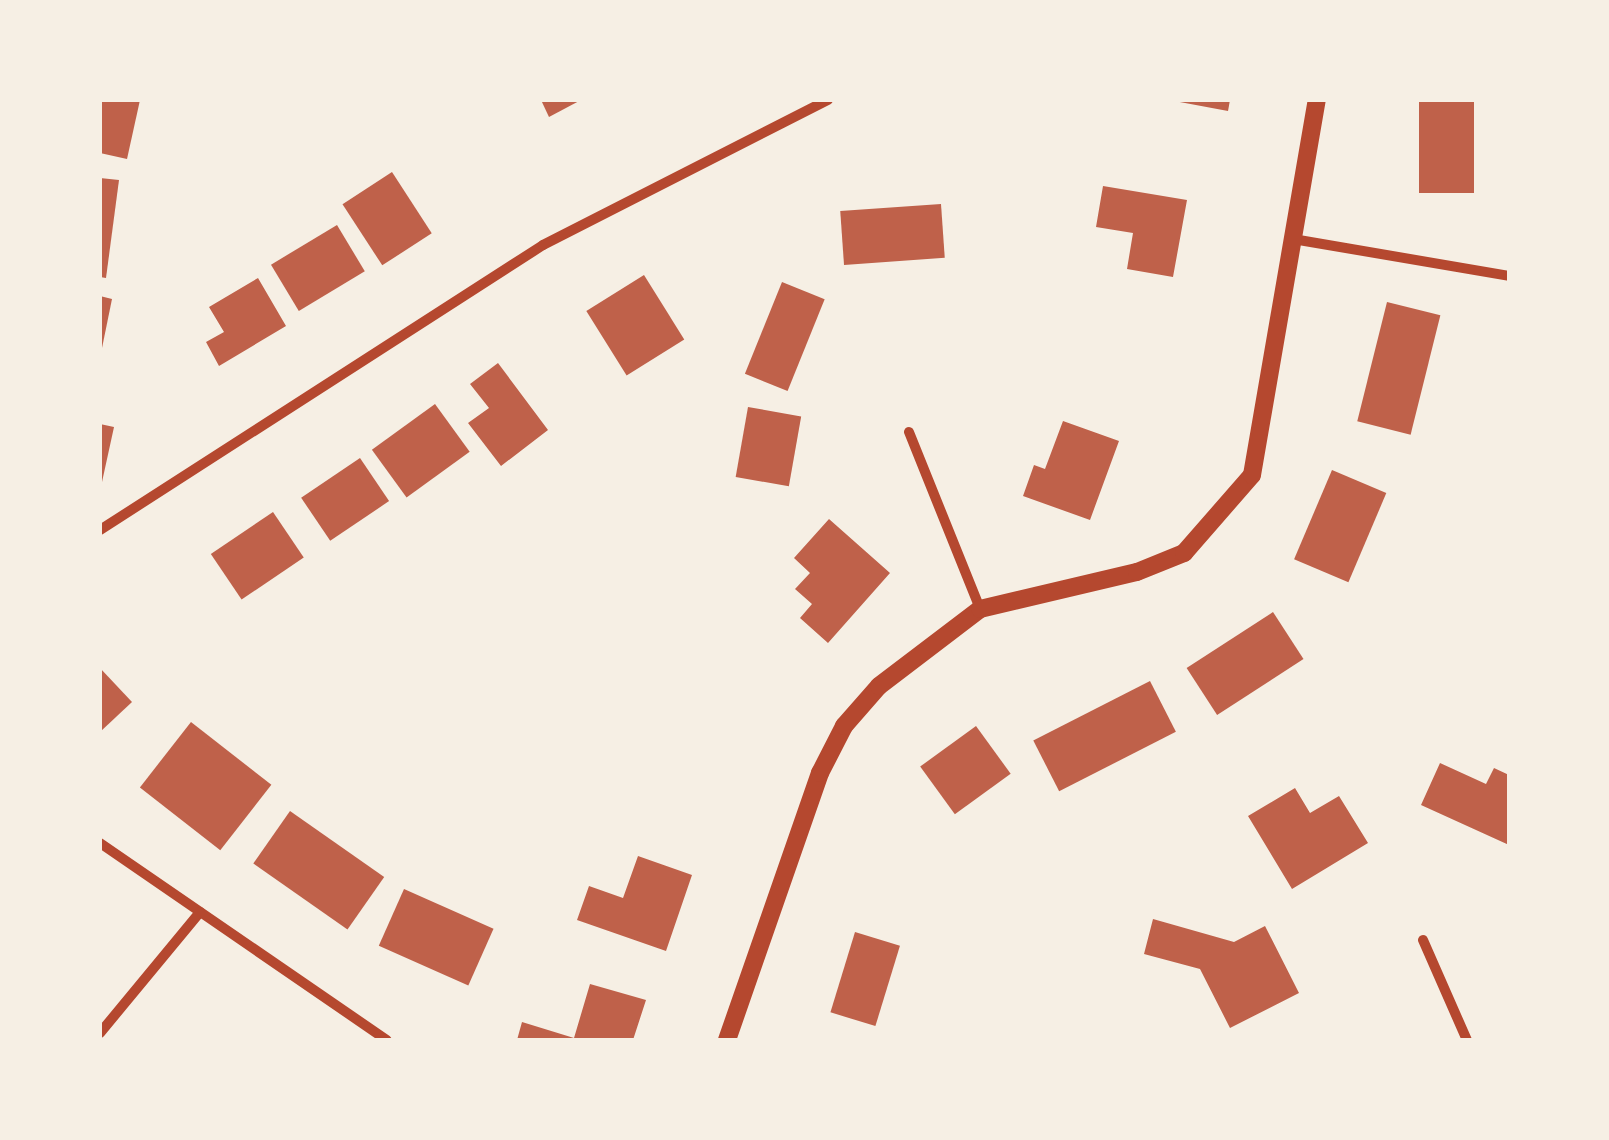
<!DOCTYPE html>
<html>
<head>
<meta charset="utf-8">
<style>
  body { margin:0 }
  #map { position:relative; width:1609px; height:1140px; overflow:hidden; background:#f6efe4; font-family:"Times New Roman",serif }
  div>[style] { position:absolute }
  .building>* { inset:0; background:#bf614a; transform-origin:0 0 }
  .minor>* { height:10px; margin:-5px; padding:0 5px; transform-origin:5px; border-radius:5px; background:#b5482f }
  .tertiary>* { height:18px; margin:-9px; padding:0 9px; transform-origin:9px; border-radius:9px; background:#b5482f }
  span { translate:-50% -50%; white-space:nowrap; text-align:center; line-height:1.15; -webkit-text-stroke:9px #f6efe4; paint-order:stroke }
  .frame { position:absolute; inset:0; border:102px solid #f6efe4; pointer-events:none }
</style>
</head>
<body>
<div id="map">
  <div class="building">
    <i style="clip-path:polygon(100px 100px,140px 100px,127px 159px,100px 153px)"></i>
    <i style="clip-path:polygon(541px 100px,581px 100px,549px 117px)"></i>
    <i style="clip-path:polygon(1169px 100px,1230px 100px,1228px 111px)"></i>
    <i style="left:1419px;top:100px;width:55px;height:93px"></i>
    <i style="left:392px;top:172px;width:73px;height:59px;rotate:57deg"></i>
    <i style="clip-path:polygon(100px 178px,119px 180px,106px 278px,100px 277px)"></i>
    <i style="clip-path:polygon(1103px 186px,1187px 200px,1173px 277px,1127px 269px,1133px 233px,1096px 227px)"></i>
    <i style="left:941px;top:204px;width:54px;height:101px;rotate:86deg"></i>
    <i style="left:337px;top:225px;width:54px;height:77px;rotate:59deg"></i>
    <i style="left:644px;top:275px;width:76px;height:68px;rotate:58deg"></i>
    <i style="clip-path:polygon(258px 278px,286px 326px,219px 366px,206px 342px,224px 332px,209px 307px)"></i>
    <i style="left:782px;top:282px;width:46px;height:99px;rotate:22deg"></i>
    <i style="clip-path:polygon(100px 296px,112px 299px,102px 348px,100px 348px)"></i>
    <i style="left:1387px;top:302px;width:55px;height:123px;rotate:14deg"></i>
    <i style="clip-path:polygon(498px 363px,548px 430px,501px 466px,468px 423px,489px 408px,470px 384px)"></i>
    <i style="left:435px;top:404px;width:59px;height:78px;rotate:54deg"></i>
    <i style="left:748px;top:407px;width:54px;height:71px;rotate:10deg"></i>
    <i style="clip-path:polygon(1063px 421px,1119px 441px,1090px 520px,1023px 496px,1034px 465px,1045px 469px)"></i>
    <i style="clip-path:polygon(100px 424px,114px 427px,102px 482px,100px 482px)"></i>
    <i style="left:360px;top:458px;width:52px;height:71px;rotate:56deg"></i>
    <i style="left:1332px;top:470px;width:59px;height:97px;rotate:23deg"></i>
    <i style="left:273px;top:512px;width:55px;height:75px;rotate:56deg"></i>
    <i style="clip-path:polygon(829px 519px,890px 573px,828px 643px,800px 618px,812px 604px,795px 589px,810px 573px,794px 558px)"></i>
    <i style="left:1273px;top:612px;width:56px;height:103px;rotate:57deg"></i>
    <i style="clip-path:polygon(100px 668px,132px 702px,100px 732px)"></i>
    <i style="left:1150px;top:681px;width:57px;height:131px;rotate:63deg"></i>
    <i style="left:191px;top:722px;width:102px;height:83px;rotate:38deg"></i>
    <i style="left:976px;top:726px;width:59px;height:69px;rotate:54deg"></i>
    <i style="clip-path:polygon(1440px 763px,1486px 784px,1494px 768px,1509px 775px,1509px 845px,1421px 805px)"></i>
    <i style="clip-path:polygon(1295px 788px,1310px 813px,1339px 796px,1368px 843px,1292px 889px,1248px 816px)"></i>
    <i style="left:290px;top:811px;width:115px;height:64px;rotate:35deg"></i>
    <i style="clip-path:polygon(638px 856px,692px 875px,666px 951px,577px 920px,589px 886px,623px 898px)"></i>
    <i style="left:404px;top:889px;width:98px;height:62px;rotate:24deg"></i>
    <i style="clip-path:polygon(1153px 919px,1234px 942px,1265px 926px,1299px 993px,1230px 1028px,1200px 969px,1144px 954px)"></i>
    <i style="left:855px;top:932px;width:47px;height:84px;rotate:17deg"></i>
    <i style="clip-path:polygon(590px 984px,646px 1000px,633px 1040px,517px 1040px,522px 1022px,574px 1038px)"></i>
  </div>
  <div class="minor">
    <i style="left:1293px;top:239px;width:219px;rotate:9.7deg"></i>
    <i style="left:909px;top:432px;width:191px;rotate:68.1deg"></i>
    <i style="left:100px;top:530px;width:527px;rotate:-32.75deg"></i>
    <i style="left:543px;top:245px;width:320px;rotate:-27deg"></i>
    <i style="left:100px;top:843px;width:348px;rotate:34.5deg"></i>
    <i style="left:1423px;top:940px;width:109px;rotate:66.3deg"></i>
    <i style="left:100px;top:1033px;width:157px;rotate:-50.4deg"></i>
  </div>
  <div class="tertiary">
    <i style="left:727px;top:1040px;width:283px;rotate:-70.8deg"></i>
    <i style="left:820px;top:773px;width:53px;rotate:-62.9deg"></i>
    <i style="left:844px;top:726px;width:53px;rotate:-48.8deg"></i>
    <i style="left:879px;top:686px;width:127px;rotate:-37.3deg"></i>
    <i style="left:980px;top:609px;width:161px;rotate:-13.3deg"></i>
    <i style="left:1137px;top:572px;width:51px;rotate:-22deg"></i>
    <i style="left:1184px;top:553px;width:103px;rotate:-48.9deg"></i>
    <i style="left:1252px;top:475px;width:381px;rotate:-80.2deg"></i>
  </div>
  <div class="frame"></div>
</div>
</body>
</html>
